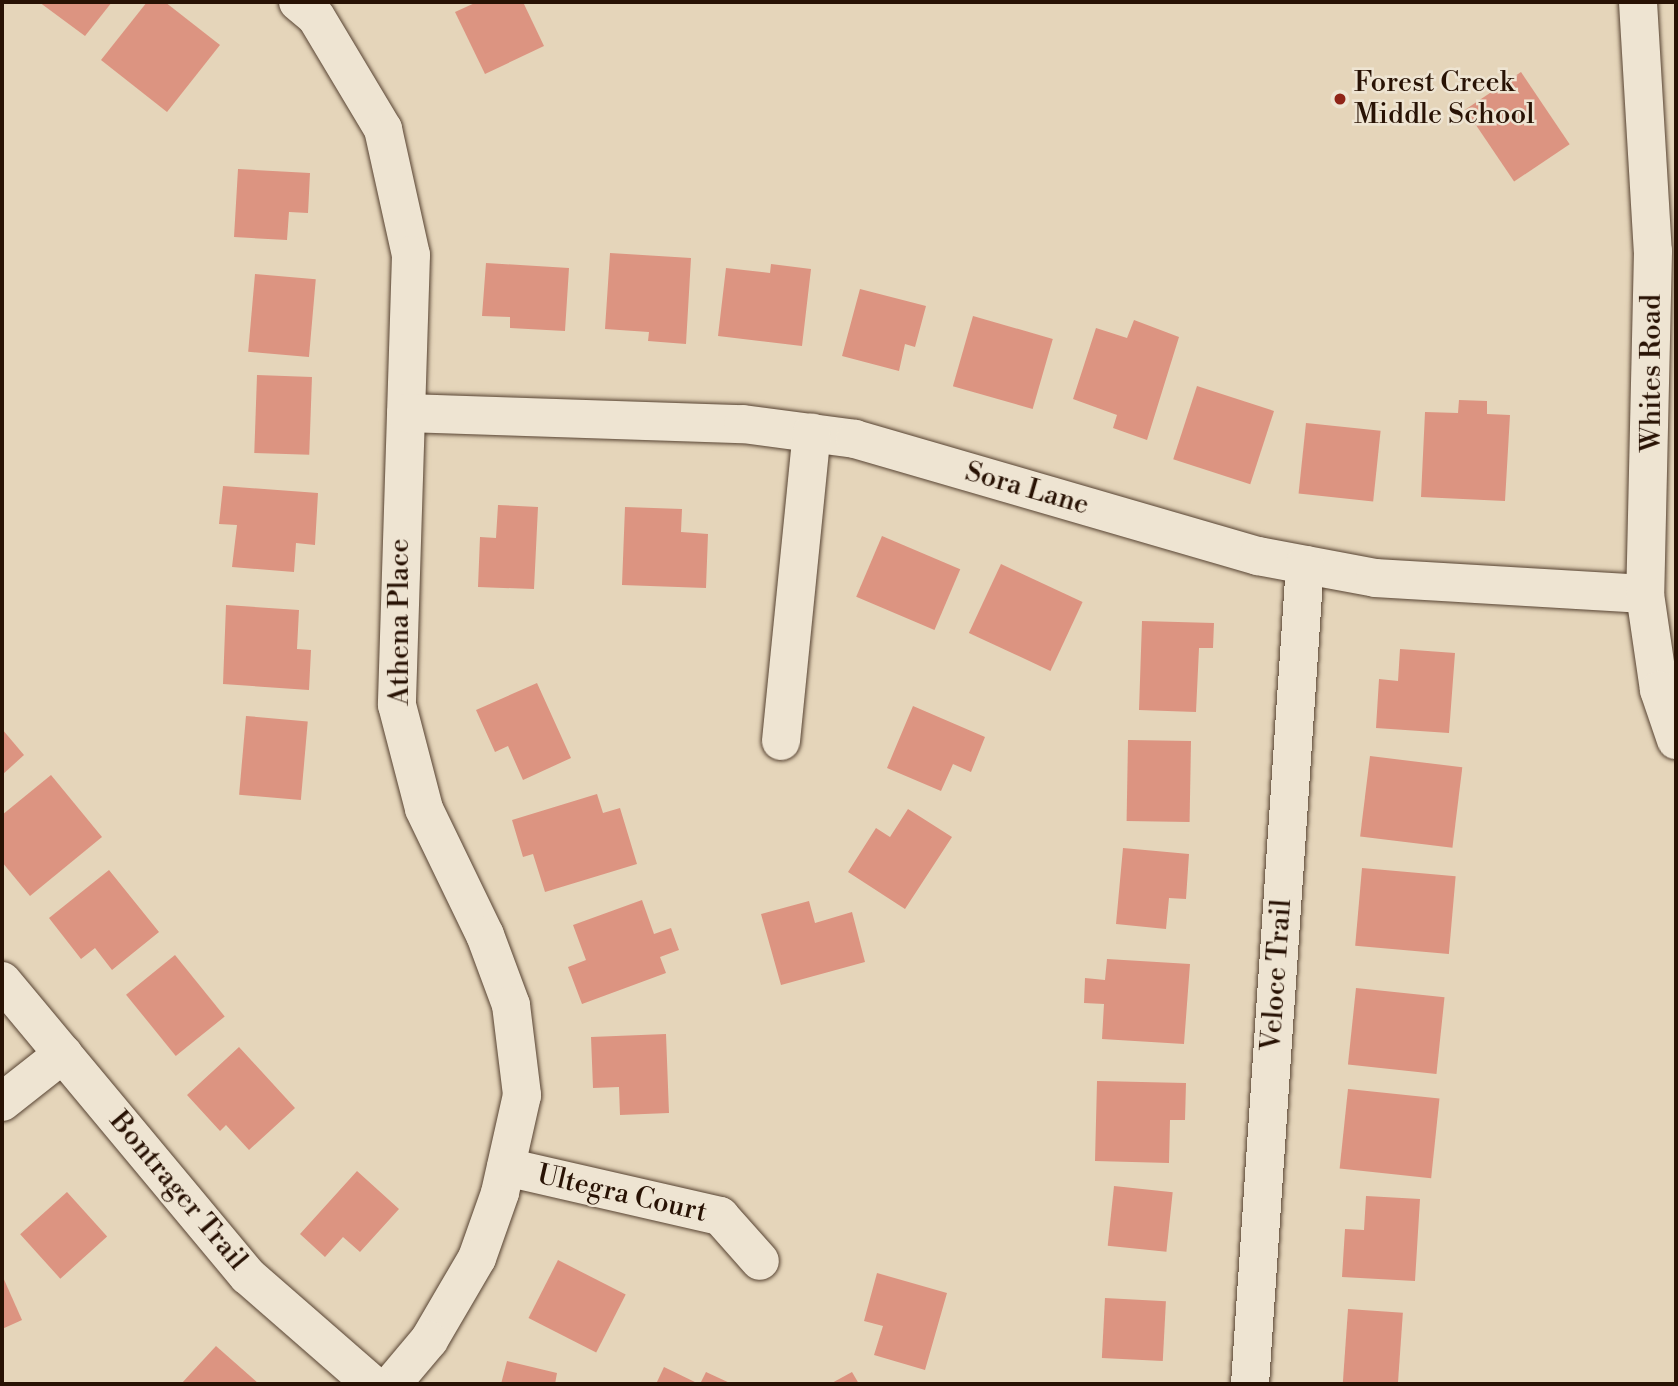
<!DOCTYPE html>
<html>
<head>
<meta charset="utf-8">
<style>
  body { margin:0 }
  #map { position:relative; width:1678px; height:1386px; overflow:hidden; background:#e5d5ba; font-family:"Libre Bodoni",serif }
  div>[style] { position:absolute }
  .building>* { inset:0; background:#dc9481; transform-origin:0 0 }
  .roads { filter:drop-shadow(0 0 2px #574332) drop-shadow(0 0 2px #574332) }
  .street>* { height:38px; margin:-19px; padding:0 19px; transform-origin:19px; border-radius:19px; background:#eee4d2 }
  .secondary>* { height:38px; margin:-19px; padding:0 19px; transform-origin:19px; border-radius:19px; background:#eee4d2 }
  .dots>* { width:19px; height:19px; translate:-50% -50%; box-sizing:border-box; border:4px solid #eee4d2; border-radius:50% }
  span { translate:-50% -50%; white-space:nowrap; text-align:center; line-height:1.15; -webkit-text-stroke:5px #eee4d2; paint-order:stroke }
  .poi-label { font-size:28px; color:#281204 }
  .left { translate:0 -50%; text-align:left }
  .street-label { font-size:28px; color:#281204 }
  .frame { position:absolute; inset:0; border:4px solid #281204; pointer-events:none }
</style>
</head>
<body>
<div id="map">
  <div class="building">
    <i style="clip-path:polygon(39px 2px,112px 2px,85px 36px)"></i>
    <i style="clip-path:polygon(147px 2px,165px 2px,220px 45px,167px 112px,101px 60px)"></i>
    <i style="clip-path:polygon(477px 2px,523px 2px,544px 46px,485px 74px,455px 12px)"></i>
    <i style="left:1521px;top:72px;width:87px;height:67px;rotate:56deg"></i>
    <i style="clip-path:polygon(238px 169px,310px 173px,308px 213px,289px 212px,287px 240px,234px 237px)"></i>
    <i style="clip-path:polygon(610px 253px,691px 258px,686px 344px,648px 341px,649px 332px,605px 329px)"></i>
    <i style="clip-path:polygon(486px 263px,569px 268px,565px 331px,510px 328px,510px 317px,482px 316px)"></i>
    <i style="clip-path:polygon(771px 264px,811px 269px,802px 346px,718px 336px,726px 268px,770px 273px)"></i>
    <i style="left:255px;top:274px;width:61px;height:78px;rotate:5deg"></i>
    <i style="clip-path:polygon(860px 289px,926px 306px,915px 347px,905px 344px,899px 371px,842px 356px)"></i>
    <i style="left:973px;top:316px;width:83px;height:73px;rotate:16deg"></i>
    <i style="clip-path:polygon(1134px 320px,1179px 337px,1147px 440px,1113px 428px,1117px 415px,1073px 399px,1096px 328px,1127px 338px)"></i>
    <i style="left:257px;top:375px;width:55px;height:78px;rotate:2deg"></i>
    <i style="left:1197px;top:386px;width:81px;height:77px;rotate:18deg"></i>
    <i style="clip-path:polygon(1459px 400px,1487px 401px,1487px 414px,1510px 415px,1505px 501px,1421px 497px,1425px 412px,1458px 413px)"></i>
    <i style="left:1306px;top:423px;width:75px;height:71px;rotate:6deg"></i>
    <i style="clip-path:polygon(223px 486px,318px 493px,315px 545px,296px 543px,294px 572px,232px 567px,237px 525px,219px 524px)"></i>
    <i style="clip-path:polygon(498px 505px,538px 507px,534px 589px,478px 587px,480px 537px,496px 538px)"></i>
    <i style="clip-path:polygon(625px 507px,682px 509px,681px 532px,708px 534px,706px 588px,622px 585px)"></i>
    <i style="left:882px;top:536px;width:85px;height:66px;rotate:23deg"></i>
    <i style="left:1001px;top:564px;width:90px;height:76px;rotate:25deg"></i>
    <i style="clip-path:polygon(226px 605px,299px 610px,297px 649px,311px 650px,309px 690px,223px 684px)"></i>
    <i style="clip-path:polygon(1142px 621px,1214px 623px,1213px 648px,1199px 648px,1196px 712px,1139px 710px)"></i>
    <i style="clip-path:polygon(1400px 649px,1455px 653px,1449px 733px,1376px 728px,1379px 679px,1398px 681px)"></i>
    <i style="clip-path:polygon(537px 683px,571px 758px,523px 780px,508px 746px,495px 752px,476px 710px)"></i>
    <i style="clip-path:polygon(913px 706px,985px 737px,971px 772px,953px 764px,941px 791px,887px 768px)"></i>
    <i style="left:246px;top:716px;width:62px;height:79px;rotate:5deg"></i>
    <i style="clip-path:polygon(2px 729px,24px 755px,2px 775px)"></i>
    <i style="left:1128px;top:740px;width:63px;height:81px;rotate:1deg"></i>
    <i style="left:1370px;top:756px;width:93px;height:81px;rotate:7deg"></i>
    <i style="clip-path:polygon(51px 775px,102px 837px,30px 896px,2px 862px,2px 815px)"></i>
    <i style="clip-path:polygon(597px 794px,603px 813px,620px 808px,637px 864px,545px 892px,533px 854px,523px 857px,512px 820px)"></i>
    <i style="clip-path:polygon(908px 809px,952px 837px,905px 909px,848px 872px,876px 828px,890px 837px)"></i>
    <i style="clip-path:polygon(1123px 848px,1189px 854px,1186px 899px,1169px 898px,1166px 929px,1116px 924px)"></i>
    <i style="left:1362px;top:868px;width:94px;height:78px;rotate:5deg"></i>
    <i style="clip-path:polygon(109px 870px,159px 932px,112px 970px,95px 948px,81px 959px,49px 918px)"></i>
    <i style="clip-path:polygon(642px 900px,654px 934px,671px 928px,679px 950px,660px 957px,666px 973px,582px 1004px,568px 967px,586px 960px,573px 925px)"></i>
    <i style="clip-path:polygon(809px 901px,815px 923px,852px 912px,865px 962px,781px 985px,761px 914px)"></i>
    <i style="left:175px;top:955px;width:79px;height:63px;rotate:51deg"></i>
    <i style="clip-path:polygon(1107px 959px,1190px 964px,1184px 1044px,1102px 1039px,1104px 1004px,1084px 1003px,1085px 978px,1105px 980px)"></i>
    <i style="left:1356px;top:988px;width:89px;height:77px;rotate:6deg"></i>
    <i style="clip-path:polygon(666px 1034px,669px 1113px,620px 1115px,619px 1087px,593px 1088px,591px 1037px)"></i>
    <i style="clip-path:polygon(239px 1047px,295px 1108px,249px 1150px,226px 1125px,220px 1131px,187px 1095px)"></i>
    <i style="clip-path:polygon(1097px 1081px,1186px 1083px,1185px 1120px,1170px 1120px,1169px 1163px,1095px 1161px)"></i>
    <i style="left:1348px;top:1089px;width:92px;height:80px;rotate:6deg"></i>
    <i style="clip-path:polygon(357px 1171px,399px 1209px,360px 1252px,343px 1237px,325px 1257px,300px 1234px)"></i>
    <i style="left:1114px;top:1186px;width:59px;height:60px;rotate:6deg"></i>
    <i style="left:67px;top:1192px;width:60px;height:63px;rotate:48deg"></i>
    <i style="clip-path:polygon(1366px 1196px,1420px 1199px,1415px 1281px,1342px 1277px,1345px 1229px,1364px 1230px)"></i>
    <i style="left:558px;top:1260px;width:76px;height:65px;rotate:27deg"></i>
    <i style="clip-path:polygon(877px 1273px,947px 1293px,925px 1370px,874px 1355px,883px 1326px,864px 1321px)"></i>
    <i style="clip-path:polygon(2px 1275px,22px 1320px,2px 1329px)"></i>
    <i style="left:1105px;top:1298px;width:61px;height:60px;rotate:3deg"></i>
    <i style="left:1348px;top:1309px;width:55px;height:75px;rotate:4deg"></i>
    <i style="clip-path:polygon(216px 1346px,259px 1384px,181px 1384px)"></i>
    <i style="clip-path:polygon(507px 1361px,557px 1373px,555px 1384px,501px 1384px)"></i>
    <i style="clip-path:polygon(664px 1367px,699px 1384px,656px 1384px)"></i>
    <i style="clip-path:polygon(706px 1372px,732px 1384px,700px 1384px)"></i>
    <i style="clip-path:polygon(852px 1372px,859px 1384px,830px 1384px)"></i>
  </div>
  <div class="roads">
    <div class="street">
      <i style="left:298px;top:2px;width:23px;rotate:40deg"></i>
      <i style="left:316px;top:17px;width:131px;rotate:59.1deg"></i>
      <i style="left:383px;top:129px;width:129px;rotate:77.5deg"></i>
      <i style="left:411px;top:255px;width:450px;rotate:91.8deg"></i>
      <i style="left:397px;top:705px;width:107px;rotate:75.4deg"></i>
      <i style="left:424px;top:809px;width:140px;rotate:64.2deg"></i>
      <i style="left:485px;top:935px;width:75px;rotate:69.6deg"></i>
      <i style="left:511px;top:1005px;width:91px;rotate:83deg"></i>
      <i style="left:522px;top:1095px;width:100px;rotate:102.7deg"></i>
      <i style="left:500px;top:1193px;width:69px;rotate:109.5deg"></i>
      <i style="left:477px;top:1258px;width:95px;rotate:120.3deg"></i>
      <i style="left:429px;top:1340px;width:57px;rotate:130.1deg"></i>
      <i style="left:406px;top:413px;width:337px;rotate:1.9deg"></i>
      <i style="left:743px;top:424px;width:113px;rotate:7.6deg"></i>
      <i style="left:855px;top:439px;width:420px;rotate:16.2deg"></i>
      <i style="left:1258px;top:556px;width:119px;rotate:10.6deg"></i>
      <i style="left:1375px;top:578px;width:270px;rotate:3.4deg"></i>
      <i style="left:781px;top:741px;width:310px;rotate:-84.3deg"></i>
      <i style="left:2px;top:981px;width:384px;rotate:50.2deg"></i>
      <i style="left:248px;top:1276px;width:164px;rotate:41.1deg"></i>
      <i style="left:2px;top:1102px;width:78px;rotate:-38.2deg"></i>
      <i style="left:506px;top:1167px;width:220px;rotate:12.9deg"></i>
      <i style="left:720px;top:1216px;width:60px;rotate:48.4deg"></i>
      <i style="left:1250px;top:1384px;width:821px;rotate:-86.16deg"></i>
    </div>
    <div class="secondary">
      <i style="left:1638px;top:2px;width:249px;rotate:86.6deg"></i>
      <i style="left:1653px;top:251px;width:343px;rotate:91.3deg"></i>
      <i style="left:1645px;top:594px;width:97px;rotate:81.7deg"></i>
      <i style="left:1659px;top:690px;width:53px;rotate:71.2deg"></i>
    </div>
  </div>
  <div class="dots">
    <i style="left:1340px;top:99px;background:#8f2418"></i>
  </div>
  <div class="poi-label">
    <span class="left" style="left:1354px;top:99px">Forest Creek<br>Middle School</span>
  </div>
  <div class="street-label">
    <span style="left:1652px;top:373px;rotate:-90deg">Whites Road</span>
    <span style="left:1027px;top:489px;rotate:16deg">Sora Lane</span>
    <span style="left:400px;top:622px;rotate:-90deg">Athena Place</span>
    <span style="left:1277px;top:975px;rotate:-86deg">Veloce Trail</span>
    <span style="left:178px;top:1191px;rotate:50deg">Bontrager Trail</span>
    <span style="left:622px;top:1194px;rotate:13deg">Ultegra Court</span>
  </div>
  <div class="frame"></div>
</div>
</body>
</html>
